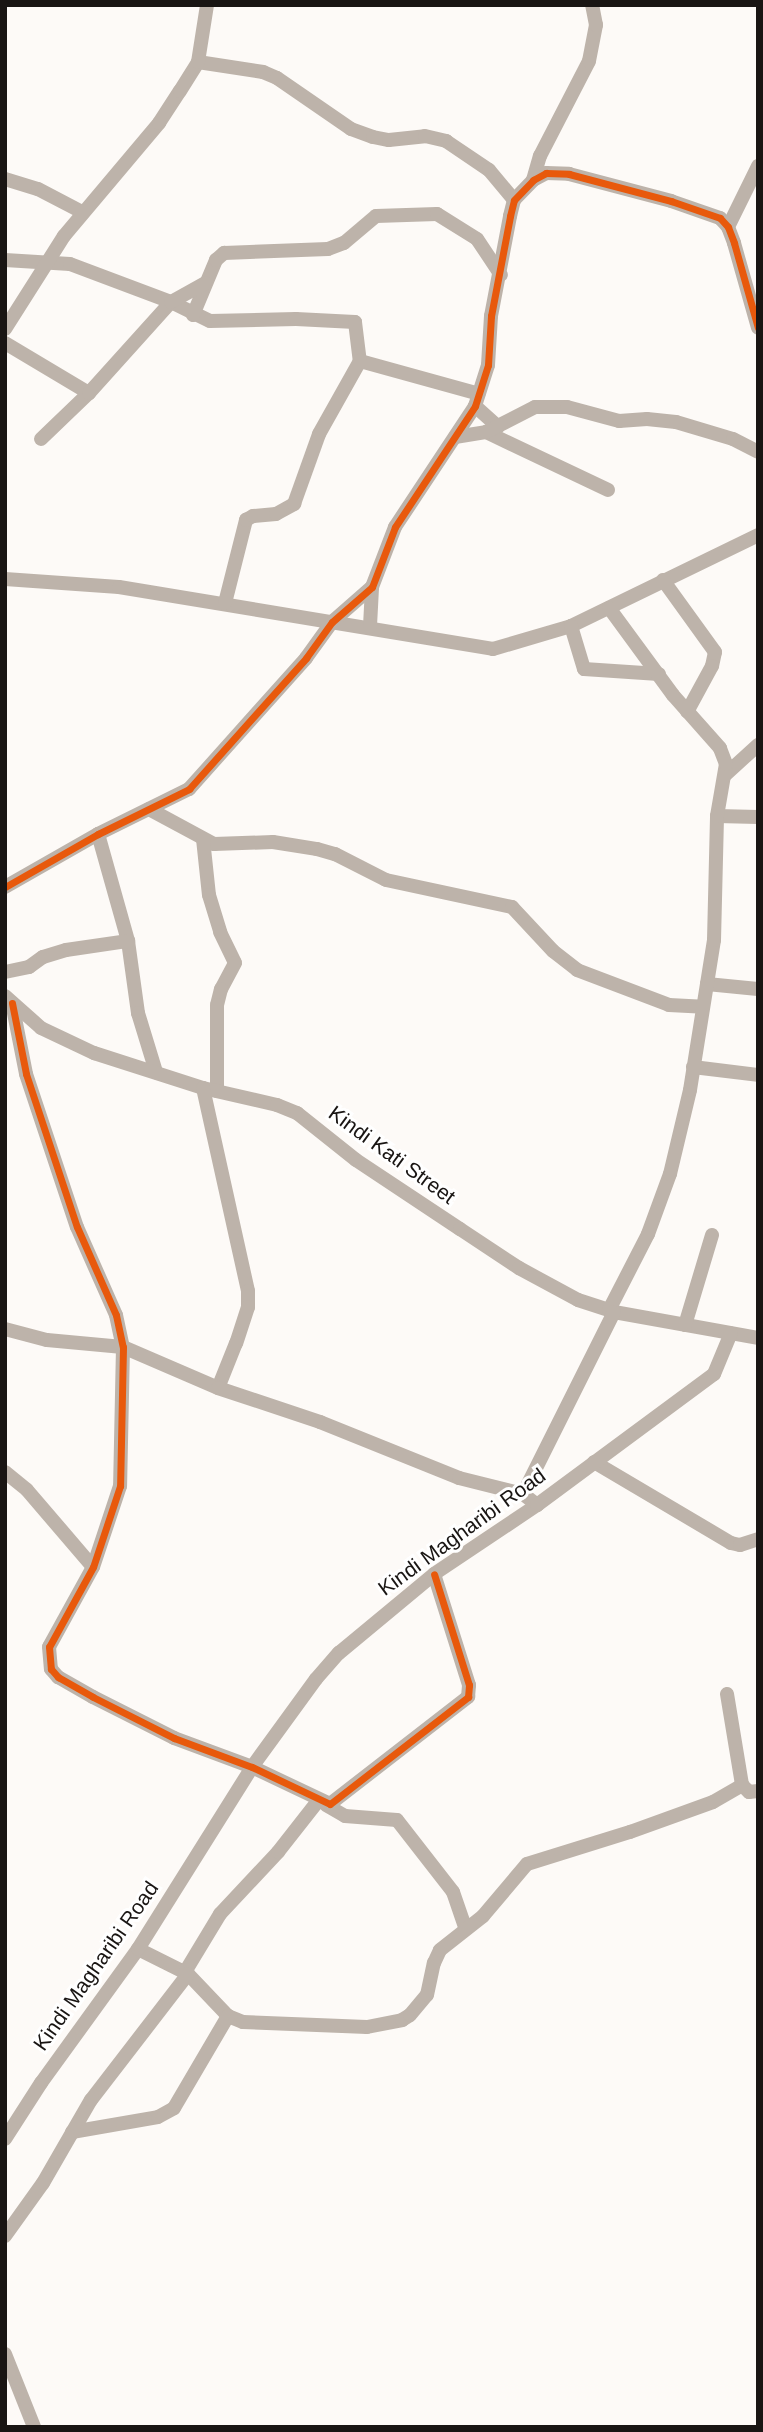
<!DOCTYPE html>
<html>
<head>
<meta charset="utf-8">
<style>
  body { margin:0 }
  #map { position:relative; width:763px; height:2432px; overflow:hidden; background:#fdfaf7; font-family:Helvetica,sans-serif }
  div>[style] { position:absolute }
  .minor>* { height:14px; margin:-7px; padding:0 7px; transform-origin:7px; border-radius:7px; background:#bdb3aa }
  .cycleway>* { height:7px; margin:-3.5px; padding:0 3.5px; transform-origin:3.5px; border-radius:3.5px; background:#e8590c }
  span { translate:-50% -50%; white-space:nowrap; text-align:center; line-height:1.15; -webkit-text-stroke:6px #fff; paint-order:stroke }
  .street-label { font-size:21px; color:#191513 }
  .frame { position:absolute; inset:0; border:7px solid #191513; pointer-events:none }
</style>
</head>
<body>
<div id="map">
  <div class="minor">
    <i style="left:198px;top:62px;width:66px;rotate:8.7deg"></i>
    <i style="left:263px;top:72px;width:15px;rotate:23deg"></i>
    <i style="left:277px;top:78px;width:90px;rotate:34.6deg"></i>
    <i style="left:351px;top:129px;width:23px;rotate:20deg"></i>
    <i style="left:373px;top:137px;width:16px;rotate:11deg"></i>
    <i style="left:389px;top:140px;width:36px;rotate:-6deg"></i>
    <i style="left:425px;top:136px;width:22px;rotate:13deg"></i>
    <i style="left:446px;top:141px;width:52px;rotate:34deg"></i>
    <i style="left:489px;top:170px;width:39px;rotate:50deg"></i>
    <i style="left:5px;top:179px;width:34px;rotate:17deg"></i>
    <i style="left:38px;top:189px;width:50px;rotate:27.6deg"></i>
    <i style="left:533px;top:180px;width:25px;rotate:-74deg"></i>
    <i style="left:540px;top:156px;width:107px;rotate:-62.7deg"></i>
    <i style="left:589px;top:61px;width:37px;rotate:-79deg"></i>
    <i style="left:596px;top:25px;width:20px;rotate:-101deg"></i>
    <i style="left:728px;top:227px;width:68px;rotate:-63.8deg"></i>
    <i style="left:5px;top:260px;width:65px;rotate:3.5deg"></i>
    <i style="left:70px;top:264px;width:108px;rotate:20.6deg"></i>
    <i style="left:171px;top:302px;width:43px;rotate:26deg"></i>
    <i style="left:210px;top:321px;width:86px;rotate:-1.3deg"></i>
    <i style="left:296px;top:319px;width:59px;rotate:2.9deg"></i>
    <i style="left:355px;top:322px;width:39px;rotate:83deg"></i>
    <i style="left:360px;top:361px;width:123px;rotate:15.5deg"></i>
    <i style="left:193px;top:315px;width:60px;rotate:-67.3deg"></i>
    <i style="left:216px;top:260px;width:11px;rotate:-41deg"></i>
    <i style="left:224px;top:253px;width:104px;rotate:-2.2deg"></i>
    <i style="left:328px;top:249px;width:17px;rotate:-21deg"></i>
    <i style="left:344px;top:243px;width:42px;rotate:-40.2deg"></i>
    <i style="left:376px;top:216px;width:61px;rotate:-1.9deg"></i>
    <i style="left:437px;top:214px;width:47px;rotate:32deg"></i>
    <i style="left:477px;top:239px;width:43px;rotate:56.3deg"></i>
    <i style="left:5px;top:329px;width:110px;rotate:-57.6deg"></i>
    <i style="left:64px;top:236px;width:148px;rotate:-49.9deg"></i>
    <i style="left:159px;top:123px;width:38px;rotate:-57deg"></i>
    <i style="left:180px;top:91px;width:34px;rotate:-58deg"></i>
    <i style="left:198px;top:62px;width:58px;rotate:-81deg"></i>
    <i style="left:5px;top:343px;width:98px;rotate:30.8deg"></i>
    <i style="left:475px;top:406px;width:31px;rotate:42deg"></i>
    <i style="left:486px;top:432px;width:135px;rotate:25.4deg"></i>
    <i style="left:455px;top:437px;width:31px;rotate:-9deg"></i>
    <i style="left:486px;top:432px;width:55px;rotate:-27deg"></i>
    <i style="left:535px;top:407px;width:32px"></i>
    <i style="left:567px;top:407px;width:54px;rotate:15.1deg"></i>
    <i style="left:619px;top:421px;width:28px;rotate:-4deg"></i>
    <i style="left:647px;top:419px;width:29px;rotate:6deg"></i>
    <i style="left:676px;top:422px;width:59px;rotate:16.6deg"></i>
    <i style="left:733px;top:439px;width:28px;rotate:27deg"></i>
    <i style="left:41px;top:439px;width:66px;rotate:-43.8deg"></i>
    <i style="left:89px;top:393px;width:122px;rotate:-48deg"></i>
    <i style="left:171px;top:302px;width:39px;rotate:-29deg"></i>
    <i style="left:5px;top:579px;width:114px;rotate:4deg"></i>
    <i style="left:119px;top:587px;width:379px;rotate:9.4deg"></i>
    <i style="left:493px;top:649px;width:81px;rotate:-16.4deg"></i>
    <i style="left:571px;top:626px;width:208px;rotate:-25.9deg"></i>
    <i style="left:663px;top:580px;width:89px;rotate:54.2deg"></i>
    <i style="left:715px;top:652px;width:14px;rotate:102deg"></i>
    <i style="left:712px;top:666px;width:52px;rotate:118.5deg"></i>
    <i style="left:225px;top:603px;width:86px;rotate:-75.8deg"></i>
    <i style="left:246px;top:520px;width:8px;rotate:-30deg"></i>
    <i style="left:253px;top:516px;width:23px;rotate:-5deg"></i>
    <i style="left:276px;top:514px;width:21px;rotate:-29deg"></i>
    <i style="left:294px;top:504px;width:74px;rotate:-70.3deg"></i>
    <i style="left:319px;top:434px;width:84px;rotate:-60.7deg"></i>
    <i style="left:370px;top:626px;width:39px;rotate:-87deg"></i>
    <i style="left:571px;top:626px;width:45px;rotate:73.2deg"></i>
    <i style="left:584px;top:669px;width:75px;rotate:3.8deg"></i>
    <i style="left:725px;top:775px;width:45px;rotate:-42.3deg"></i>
    <i style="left:149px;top:809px;width:74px;rotate:28.3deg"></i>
    <i style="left:214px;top:844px;width:59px;rotate:-1.9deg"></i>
    <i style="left:273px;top:842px;width:45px;rotate:9deg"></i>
    <i style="left:317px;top:849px;width:19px;rotate:16deg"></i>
    <i style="left:335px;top:854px;width:57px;rotate:27deg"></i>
    <i style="left:386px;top:880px;width:129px;rotate:12.1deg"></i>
    <i style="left:512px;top:907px;width:60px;rotate:47deg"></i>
    <i style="left:553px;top:951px;width:31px;rotate:38deg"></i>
    <i style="left:577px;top:970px;width:98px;rotate:20.8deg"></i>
    <i style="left:669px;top:1005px;width:34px;rotate:3deg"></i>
    <i style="left:717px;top:816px;width:41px;rotate:1.4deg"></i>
    <i style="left:98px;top:834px;width:111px;rotate:74.3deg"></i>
    <i style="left:128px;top:941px;width:73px;rotate:82.1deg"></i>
    <i style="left:138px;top:1013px;width:62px;rotate:73deg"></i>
    <i style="left:203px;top:839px;width:56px;rotate:83.9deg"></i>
    <i style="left:209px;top:895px;width:39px;rotate:73deg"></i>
    <i style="left:220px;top:932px;width:34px;rotate:64deg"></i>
    <i style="left:235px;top:963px;width:30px;rotate:118deg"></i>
    <i style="left:221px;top:989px;width:16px;rotate:104deg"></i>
    <i style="left:217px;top:1005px;width:86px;rotate:90deg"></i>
    <i style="left:5px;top:887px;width:107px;rotate:-29.7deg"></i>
    <i style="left:98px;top:834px;width:102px;rotate:-26.3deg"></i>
    <i style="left:189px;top:789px;width:176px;rotate:-48.2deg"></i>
    <i style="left:306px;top:658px;width:44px;rotate:-54.2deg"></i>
    <i style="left:332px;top:622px;width:53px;rotate:-41.2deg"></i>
    <i style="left:372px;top:587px;width:64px;rotate:-69deg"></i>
    <i style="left:395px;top:527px;width:145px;rotate:-56.5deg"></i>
    <i style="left:475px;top:406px;width:43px;rotate:-72.4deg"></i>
    <i style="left:488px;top:365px;width:49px;rotate:-86.5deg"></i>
    <i style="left:491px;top:316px;width:102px;rotate:-79.2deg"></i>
    <i style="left:510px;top:216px;width:16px;rotate:-76deg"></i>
    <i style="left:514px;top:200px;width:28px;rotate:-46deg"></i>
    <i style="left:533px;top:180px;width:15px;rotate:-28deg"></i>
    <i style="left:546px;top:173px;width:23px;rotate:2deg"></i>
    <i style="left:569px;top:174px;width:106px;rotate:14.8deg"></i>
    <i style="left:671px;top:201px;width:52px;rotate:19.1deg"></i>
    <i style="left:720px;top:218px;width:12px;rotate:48deg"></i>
    <i style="left:728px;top:227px;width:17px;rotate:69deg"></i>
    <i style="left:734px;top:243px;width:88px;rotate:74.2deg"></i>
    <i style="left:5px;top:972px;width:25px;rotate:-12deg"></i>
    <i style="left:29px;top:967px;width:17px;rotate:-36deg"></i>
    <i style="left:43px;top:957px;width:24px;rotate:-17deg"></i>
    <i style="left:66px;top:950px;width:63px;rotate:-8.3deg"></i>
    <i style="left:707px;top:984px;width:51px;rotate:5.6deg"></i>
    <i style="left:5px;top:996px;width:48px;rotate:41.6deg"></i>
    <i style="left:41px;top:1028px;width:59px;rotate:25.3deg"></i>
    <i style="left:94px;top:1053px;width:114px;rotate:17.8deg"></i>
    <i style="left:203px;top:1088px;width:76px;rotate:12.9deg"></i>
    <i style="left:277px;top:1105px;width:22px;rotate:22deg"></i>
    <i style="left:297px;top:1113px;width:75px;rotate:38.5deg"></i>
    <i style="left:356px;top:1160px;width:125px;rotate:33.6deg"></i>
    <i style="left:460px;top:1229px;width:71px;rotate:33.5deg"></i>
    <i style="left:519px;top:1268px;width:67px;rotate:28.5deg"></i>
    <i style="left:578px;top:1300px;width:38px;rotate:18deg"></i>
    <i style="left:614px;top:1312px;width:146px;rotate:10.2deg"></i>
    <i style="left:12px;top:1003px;width:72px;rotate:78.8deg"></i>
    <i style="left:26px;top:1074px;width:161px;rotate:71.6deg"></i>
    <i style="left:77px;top:1227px;width:96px;rotate:66.1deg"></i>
    <i style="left:116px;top:1315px;width:33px;rotate:78deg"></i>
    <i style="left:123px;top:1347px;width:139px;rotate:91.2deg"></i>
    <i style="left:120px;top:1486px;width:85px;rotate:108.4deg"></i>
    <i style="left:93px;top:1567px;width:91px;rotate:118.8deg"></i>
    <i style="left:49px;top:1647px;width:22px;rotate:85deg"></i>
    <i style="left:51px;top:1669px;width:11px;rotate:49deg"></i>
    <i style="left:58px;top:1677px;width:40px;rotate:29.7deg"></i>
    <i style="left:93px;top:1697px;width:91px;rotate:26.8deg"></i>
    <i style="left:174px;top:1738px;width:83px;rotate:20.4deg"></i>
    <i style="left:252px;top:1767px;width:86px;rotate:25.4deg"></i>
    <i style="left:330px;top:1804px;width:175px;rotate:-37.8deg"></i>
    <i style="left:468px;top:1697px;width:12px;rotate:-85deg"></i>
    <i style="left:469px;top:1685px;width:116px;rotate:-107.5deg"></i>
    <i style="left:693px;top:1067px;width:65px;rotate:7deg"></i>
    <i style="left:203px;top:1088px;width:208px;rotate:77.5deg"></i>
    <i style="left:248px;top:1291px;width:16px;rotate:90deg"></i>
    <i style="left:248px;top:1307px;width:38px;rotate:108deg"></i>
    <i style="left:236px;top:1343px;width:48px;rotate:111.8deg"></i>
    <i style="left:609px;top:1310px;width:85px;rotate:-62.8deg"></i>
    <i style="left:648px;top:1234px;width:64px;rotate:-69.9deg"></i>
    <i style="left:670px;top:1174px;width:86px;rotate:-76.6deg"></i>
    <i style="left:690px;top:1090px;width:152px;rotate:-80.9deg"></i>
    <i style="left:714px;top:940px;width:124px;rotate:-88.6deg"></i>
    <i style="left:717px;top:816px;width:53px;rotate:-80.2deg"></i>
    <i style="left:726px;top:764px;width:17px;rotate:-111deg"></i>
    <i style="left:720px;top:748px;width:71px;rotate:-131.6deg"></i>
    <i style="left:673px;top:695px;width:108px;rotate:-126.3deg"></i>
    <i style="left:685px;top:1325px;width:94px;rotate:-73.3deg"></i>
    <i style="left:5px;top:1329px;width:43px;rotate:14.7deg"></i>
    <i style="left:47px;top:1340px;width:76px;rotate:5.3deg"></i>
    <i style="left:123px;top:1347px;width:103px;rotate:23.3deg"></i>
    <i style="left:218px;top:1388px;width:108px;rotate:18.4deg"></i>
    <i style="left:320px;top:1422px;width:150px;rotate:21.9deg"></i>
    <i style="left:459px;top:1478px;width:66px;rotate:14deg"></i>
    <i style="left:523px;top:1494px;width:18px;rotate:38deg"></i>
    <i style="left:594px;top:1462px;width:159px;rotate:30.6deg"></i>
    <i style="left:731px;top:1543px;width:9px;rotate:13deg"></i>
    <i style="left:740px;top:1545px;width:19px;rotate:-18deg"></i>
    <i style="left:5px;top:1472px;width:28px;rotate:39deg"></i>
    <i style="left:27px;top:1490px;width:101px;rotate:49.4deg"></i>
    <i style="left:523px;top:1494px;width:203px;rotate:-63.4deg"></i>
    <i style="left:727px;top:1694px;width:92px;rotate:80.6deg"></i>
    <i style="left:742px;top:1785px;width:10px;rotate:45deg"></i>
    <i style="left:749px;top:1792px;width:9px;rotate:-6deg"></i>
    <i style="left:326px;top:1805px;width:22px;rotate:30deg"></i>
    <i style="left:345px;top:1816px;width:52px;rotate:4.4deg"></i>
    <i style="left:397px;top:1820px;width:91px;rotate:52.1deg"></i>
    <i style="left:453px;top:1892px;width:39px;rotate:71deg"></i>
    <i style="left:138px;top:1949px;width:56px;rotate:26.6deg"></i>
    <i style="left:188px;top:1974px;width:58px;rotate:46.4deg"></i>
    <i style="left:228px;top:2016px;width:16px;rotate:22deg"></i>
    <i style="left:243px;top:2022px;width:124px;rotate:2.3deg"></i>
    <i style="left:367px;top:2027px;width:36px;rotate:-11deg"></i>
    <i style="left:402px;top:2020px;width:9px;rotate:-32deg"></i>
    <i style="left:410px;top:2015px;width:26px;rotate:-50deg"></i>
    <i style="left:427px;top:1995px;width:33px;rotate:-78deg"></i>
    <i style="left:434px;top:1963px;width:14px;rotate:-65deg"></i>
    <i style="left:440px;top:1950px;width:55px;rotate:-38.3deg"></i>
    <i style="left:483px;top:1916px;width:68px;rotate:-49.8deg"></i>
    <i style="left:527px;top:1864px;width:108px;rotate:-17.3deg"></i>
    <i style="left:630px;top:1832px;width:88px;rotate:-19.9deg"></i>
    <i style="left:713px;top:1802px;width:34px;rotate:-30deg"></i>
    <i style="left:185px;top:1972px;width:68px;rotate:-58.9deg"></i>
    <i style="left:220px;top:1914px;width:85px;rotate:-46.9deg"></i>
    <i style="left:278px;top:1852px;width:65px;rotate:-51.9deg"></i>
    <i style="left:72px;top:2132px;width:87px;rotate:-9.9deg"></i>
    <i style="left:158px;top:2117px;width:18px;rotate:-29deg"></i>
    <i style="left:174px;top:2108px;width:107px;rotate:-59.6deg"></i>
    <i style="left:5px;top:2139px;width:67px;rotate:-57.3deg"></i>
    <i style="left:41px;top:2083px;width:165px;rotate:-54.1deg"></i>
    <i style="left:138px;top:1949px;width:215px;rotate:-57.9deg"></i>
    <i style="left:252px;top:1767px;width:109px;rotate:-54deg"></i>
    <i style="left:316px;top:1679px;width:35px;rotate:-49deg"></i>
    <i style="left:339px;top:1653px;width:124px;rotate:-39.7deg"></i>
    <i style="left:434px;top:1574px;width:124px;rotate:-33.8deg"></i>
    <i style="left:537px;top:1505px;width:220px;rotate:-36.5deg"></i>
    <i style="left:714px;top:1374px;width:44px;rotate:-67.5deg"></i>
    <i style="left:5px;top:2236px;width:65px;rotate:-54.4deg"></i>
    <i style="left:43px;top:2183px;width:96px;rotate:-60deg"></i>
    <i style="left:91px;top:2100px;width:159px;rotate:-52.4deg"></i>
    <i style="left:5px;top:2354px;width:79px;rotate:68.3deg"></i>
  </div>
  <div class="cycleway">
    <i style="left:5px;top:887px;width:107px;rotate:-29.7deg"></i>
    <i style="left:98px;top:834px;width:102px;rotate:-26.3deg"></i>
    <i style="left:189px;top:789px;width:176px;rotate:-48.2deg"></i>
    <i style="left:306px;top:658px;width:44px;rotate:-54.2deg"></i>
    <i style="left:332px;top:622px;width:53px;rotate:-41.2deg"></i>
    <i style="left:372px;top:587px;width:64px;rotate:-69deg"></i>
    <i style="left:395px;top:527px;width:145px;rotate:-56.5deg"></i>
    <i style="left:475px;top:406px;width:43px;rotate:-72.4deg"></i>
    <i style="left:488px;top:365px;width:49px;rotate:-86.5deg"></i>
    <i style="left:491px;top:316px;width:102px;rotate:-79.2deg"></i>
    <i style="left:510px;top:216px;width:16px;rotate:-76deg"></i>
    <i style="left:514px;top:200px;width:28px;rotate:-46deg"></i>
    <i style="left:533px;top:180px;width:15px;rotate:-28deg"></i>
    <i style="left:546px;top:173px;width:23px;rotate:2deg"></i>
    <i style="left:569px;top:174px;width:106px;rotate:14.8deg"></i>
    <i style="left:671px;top:201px;width:52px;rotate:19.1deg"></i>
    <i style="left:720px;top:218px;width:12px;rotate:48deg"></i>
    <i style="left:728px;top:227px;width:17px;rotate:69deg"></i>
    <i style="left:734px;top:243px;width:88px;rotate:74.2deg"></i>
    <i style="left:12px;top:1003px;width:72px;rotate:78.8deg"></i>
    <i style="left:26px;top:1074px;width:161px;rotate:71.6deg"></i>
    <i style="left:77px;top:1227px;width:96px;rotate:66.1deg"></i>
    <i style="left:116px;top:1315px;width:33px;rotate:78deg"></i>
    <i style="left:123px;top:1347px;width:139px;rotate:91.2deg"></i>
    <i style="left:120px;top:1486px;width:85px;rotate:108.4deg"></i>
    <i style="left:93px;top:1567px;width:91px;rotate:118.8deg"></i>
    <i style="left:49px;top:1647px;width:22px;rotate:85deg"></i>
    <i style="left:51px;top:1669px;width:11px;rotate:49deg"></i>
    <i style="left:58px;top:1677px;width:40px;rotate:29.7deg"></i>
    <i style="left:93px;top:1697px;width:91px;rotate:26.8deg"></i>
    <i style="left:174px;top:1738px;width:83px;rotate:20.4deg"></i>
    <i style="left:252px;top:1767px;width:86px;rotate:25.4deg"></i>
    <i style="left:330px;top:1804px;width:175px;rotate:-37.8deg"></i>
    <i style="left:468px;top:1697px;width:12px;rotate:-85deg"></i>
    <i style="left:469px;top:1685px;width:116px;rotate:-107.5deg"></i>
  </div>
  <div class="street-label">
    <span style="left:392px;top:1155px;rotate:36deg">Kindi Kati Street</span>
    <span style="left:462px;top:1532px;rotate:-36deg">Kindi Magharibi Road</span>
    <span style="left:96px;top:1966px;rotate:-55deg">Kindi Magharibi Road</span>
  </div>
  <div class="frame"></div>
</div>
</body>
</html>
